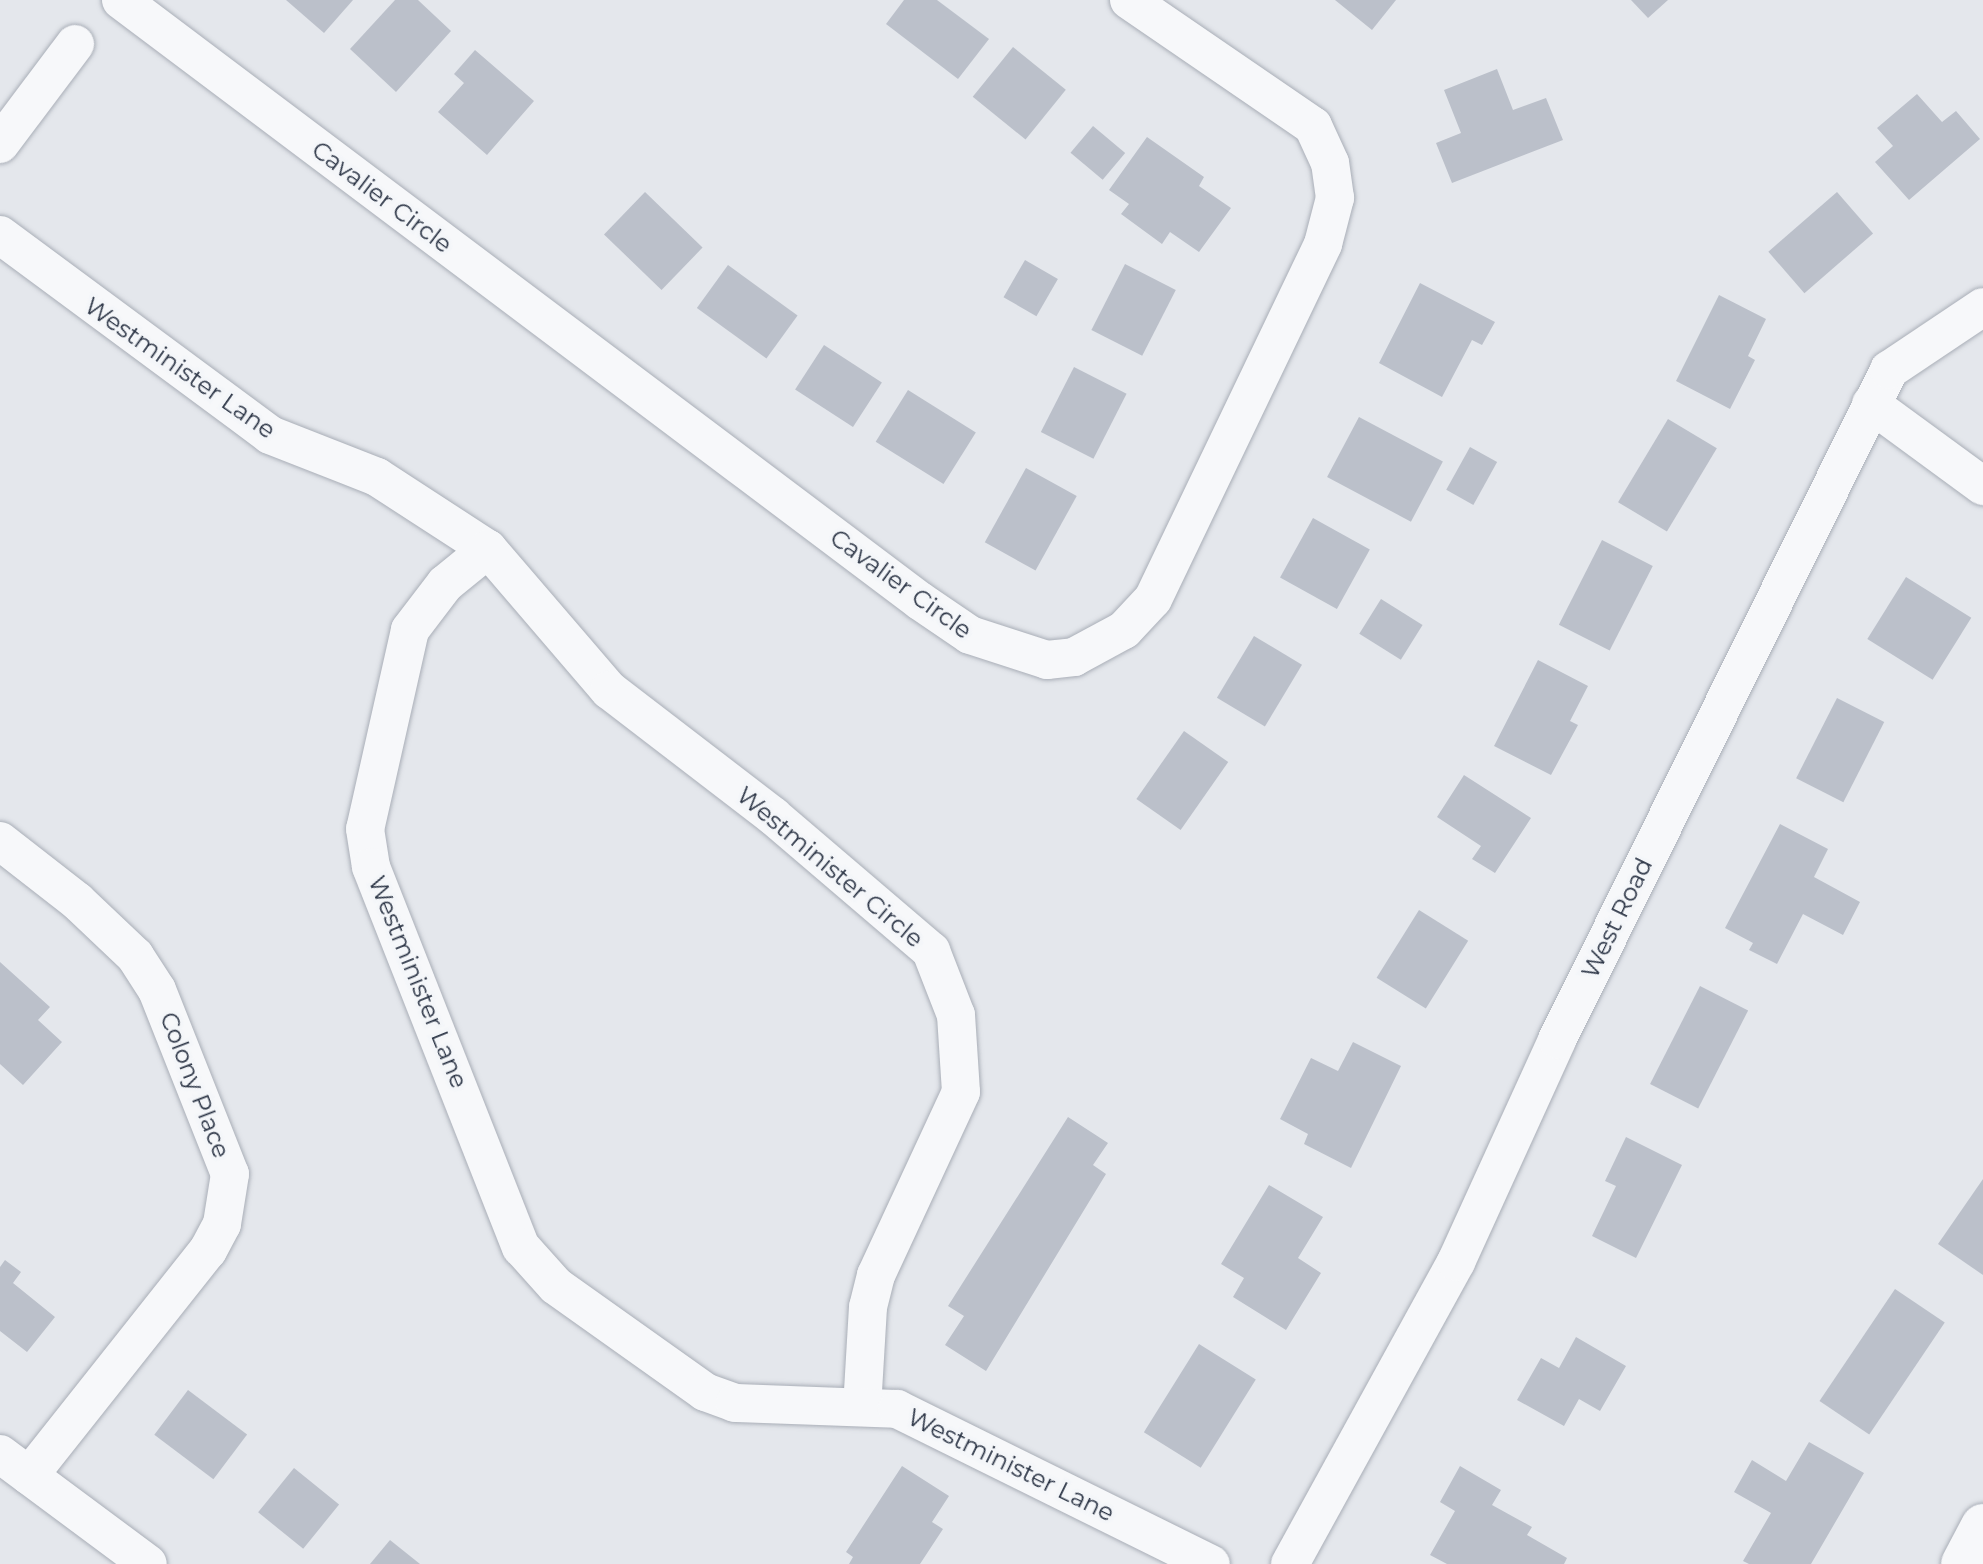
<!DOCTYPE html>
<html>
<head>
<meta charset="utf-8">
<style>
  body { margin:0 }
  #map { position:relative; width:1983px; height:1564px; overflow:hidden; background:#e4e7ec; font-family:Montserrat,sans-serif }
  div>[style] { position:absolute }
  .building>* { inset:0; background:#bbc0ca; transform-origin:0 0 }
  .roads { filter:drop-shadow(0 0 2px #a9aeb7) drop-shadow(0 0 2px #a9aeb7) }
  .minor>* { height:38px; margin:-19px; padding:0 19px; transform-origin:19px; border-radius:19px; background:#f7f8fa }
  .tertiary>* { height:44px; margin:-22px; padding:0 22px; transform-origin:22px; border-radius:22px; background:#f7f8fa }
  span { translate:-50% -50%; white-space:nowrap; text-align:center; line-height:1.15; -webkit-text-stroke:7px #f4f6f9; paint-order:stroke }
  .street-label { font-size:24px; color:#2b3445 }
</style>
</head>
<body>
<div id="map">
  <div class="building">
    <i style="clip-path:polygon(286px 0,353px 0,324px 33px)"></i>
    <i style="clip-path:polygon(395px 0,418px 0,451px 31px,396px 92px,350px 49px)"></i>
    <i style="clip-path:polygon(904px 0,937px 0,989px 39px,958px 79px,886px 24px)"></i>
    <i style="clip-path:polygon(1335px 0,1396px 0,1372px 30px)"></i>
    <i style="clip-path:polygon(1631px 0,1668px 0,1648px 18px)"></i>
    <i style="left:1013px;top:47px;width:68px;height:64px;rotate:39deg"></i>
    <i style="clip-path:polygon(475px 50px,534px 101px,487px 155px,438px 112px,464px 83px,454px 74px)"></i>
    <i style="clip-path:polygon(1497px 69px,1513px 110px,1546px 98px,1563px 140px,1452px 183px,1436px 143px,1461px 133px,1444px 90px)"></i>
    <i style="clip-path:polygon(1917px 94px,1942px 122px,1956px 111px,1980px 139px,1909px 200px,1875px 162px,1893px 146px,1877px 128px)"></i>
    <i style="left:1093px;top:126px;width:42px;height:35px;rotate:40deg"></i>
    <i style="clip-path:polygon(1147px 137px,1204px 177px,1199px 186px,1231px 208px,1199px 252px,1170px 232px,1162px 244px,1121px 214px,1129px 204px,1109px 190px)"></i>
    <i style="left:645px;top:192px;width:80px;height:59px;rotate:44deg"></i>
    <i style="left:1837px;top:192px;width:55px;height:91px;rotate:49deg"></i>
    <i style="left:1025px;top:260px;width:38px;height:43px;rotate:30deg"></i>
    <i style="left:1125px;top:264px;width:57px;height:74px;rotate:27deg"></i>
    <i style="left:728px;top:265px;width:86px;height:53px;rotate:36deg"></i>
    <i style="clip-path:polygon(1420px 283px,1495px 322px,1482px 345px,1472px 340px,1442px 397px,1379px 363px)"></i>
    <i style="clip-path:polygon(1719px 295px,1766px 319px,1748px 356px,1755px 360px,1730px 409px,1676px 381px)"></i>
    <i style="left:824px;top:345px;width:69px;height:53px;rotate:33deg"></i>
    <i style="left:1074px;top:367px;width:59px;height:73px;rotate:27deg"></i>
    <i style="left:908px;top:390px;width:80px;height:61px;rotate:32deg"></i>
    <i style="left:1359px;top:417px;width:95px;height:68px;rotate:28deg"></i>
    <i style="left:1668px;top:419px;width:57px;height:97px;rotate:31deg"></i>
    <i style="left:1470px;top:447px;width:31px;height:49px;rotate:29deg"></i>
    <i style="left:1026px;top:468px;width:58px;height:85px;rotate:29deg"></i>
    <i style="left:1313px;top:518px;width:65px;height:68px;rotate:29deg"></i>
    <i style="left:1602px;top:540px;width:57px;height:95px;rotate:27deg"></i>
    <i style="left:1906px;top:577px;width:77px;height:73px;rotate:32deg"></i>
    <i style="left:1381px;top:599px;width:49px;height:41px;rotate:32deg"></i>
    <i style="left:1254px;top:636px;width:56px;height:72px;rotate:31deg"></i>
    <i style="clip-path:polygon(1538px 660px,1588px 686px,1570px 721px,1578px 725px,1551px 775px,1494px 746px)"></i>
    <i style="left:1837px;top:698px;width:53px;height:90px;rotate:27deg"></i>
    <i style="left:1184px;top:731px;width:54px;height:83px;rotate:35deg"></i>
    <i style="clip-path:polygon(1464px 775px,1531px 818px,1495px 873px,1472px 859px,1481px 846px,1437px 817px)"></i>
    <i style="clip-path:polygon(1780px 824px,1828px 849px,1814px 877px,1860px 902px,1843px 935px,1803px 914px,1777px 964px,1749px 950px,1753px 943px,1725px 928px)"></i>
    <i style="left:1419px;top:910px;width:58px;height:80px;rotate:32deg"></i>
    <i style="clip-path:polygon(0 962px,50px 1007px,38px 1020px,62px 1042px,23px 1085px,0 1064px)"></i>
    <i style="left:1700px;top:986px;width:54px;height:110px;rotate:27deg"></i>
    <i style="clip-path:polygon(1353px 1042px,1401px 1066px,1351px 1168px,1304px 1144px,1308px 1134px,1280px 1119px,1311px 1058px,1338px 1071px)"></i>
    <i style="clip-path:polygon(1068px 1117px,1108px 1143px,1093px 1165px,1106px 1174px,986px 1371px,945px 1345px,964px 1316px,948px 1306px)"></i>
    <i style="clip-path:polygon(1626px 1137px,1682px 1165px,1636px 1258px,1592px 1236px,1616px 1186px,1605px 1181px)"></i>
    <i style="clip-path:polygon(1983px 1179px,1983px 1275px,1938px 1244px)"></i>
    <i style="clip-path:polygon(1269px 1185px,1323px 1217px,1298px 1258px,1321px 1273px,1286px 1330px,1233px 1297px,1244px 1278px,1221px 1264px)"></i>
    <i style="clip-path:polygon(5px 1260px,21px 1272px,13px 1283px,55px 1317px,27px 1352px,0 1331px,0 1267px)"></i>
    <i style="left:1895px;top:1289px;width:60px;height:135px;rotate:34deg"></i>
    <i style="clip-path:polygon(1576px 1337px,1626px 1366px,1600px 1411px,1579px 1399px,1564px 1426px,1517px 1400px,1541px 1358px,1559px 1368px)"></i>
    <i style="left:1199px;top:1344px;width:67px;height:104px;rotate:32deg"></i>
    <i style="left:188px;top:1390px;width:74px;height:56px;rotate:37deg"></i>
    <i style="clip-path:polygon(1809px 1442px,1864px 1473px,1811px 1564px,1749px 1564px,1743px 1561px,1771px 1513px,1734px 1492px,1752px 1460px,1786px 1481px)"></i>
    <i style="clip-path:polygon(902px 1466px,949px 1496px,932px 1522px,943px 1529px,920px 1564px,849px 1564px,853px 1557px,846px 1552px)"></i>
    <i style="clip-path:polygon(1460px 1466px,1501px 1490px,1492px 1505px,1532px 1527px,1527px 1535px,1567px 1558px,1564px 1564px,1447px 1564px,1430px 1555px,1455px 1511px,1440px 1502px)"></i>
    <i style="left:294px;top:1468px;width:58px;height:57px;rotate:39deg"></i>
    <i style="clip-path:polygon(390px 1540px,420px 1564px,370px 1564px)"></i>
  </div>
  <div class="roads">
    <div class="minor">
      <i style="left:121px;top:0;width:1000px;rotate:36.95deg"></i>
      <i style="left:920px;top:601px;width:60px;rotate:34.2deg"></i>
      <i style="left:970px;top:635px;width:81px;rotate:18deg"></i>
      <i style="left:1047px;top:660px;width:27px;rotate:-6deg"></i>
      <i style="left:1074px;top:657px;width:57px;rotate:-28.4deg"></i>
      <i style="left:1124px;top:630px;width:42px;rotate:-46.9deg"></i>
      <i style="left:1153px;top:599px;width:394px;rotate:-64.4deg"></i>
      <i style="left:1323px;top:244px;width:48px;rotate:-75.4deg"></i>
      <i style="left:1335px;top:198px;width:35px;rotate:-98deg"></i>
      <i style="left:1330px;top:163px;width:41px;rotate:-114.7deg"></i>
      <i style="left:1313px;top:126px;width:223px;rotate:-145.6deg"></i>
      <i style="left:0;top:144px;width:125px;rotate:-53.1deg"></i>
      <i style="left:0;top:235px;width:336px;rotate:36.5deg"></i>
      <i style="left:270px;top:435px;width:115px;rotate:21.4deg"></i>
      <i style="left:377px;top:477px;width:132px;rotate:33deg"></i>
      <i style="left:488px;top:549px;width:186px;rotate:49.4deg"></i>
      <i style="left:609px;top:690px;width:207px;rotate:37.5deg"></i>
      <i style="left:773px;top:816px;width:208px;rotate:40.5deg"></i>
      <i style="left:931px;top:951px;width:69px;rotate:68.7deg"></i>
      <i style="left:956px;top:1015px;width:77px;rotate:86.3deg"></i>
      <i style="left:961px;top:1092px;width:202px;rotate:114.9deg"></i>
      <i style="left:876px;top:1275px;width:33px;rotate:104deg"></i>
      <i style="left:868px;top:1307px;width:100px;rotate:93.4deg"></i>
      <i style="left:1871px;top:404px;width:139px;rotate:36.2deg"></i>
      <i style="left:488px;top:549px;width:55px;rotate:140.9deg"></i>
      <i style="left:445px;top:584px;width:58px;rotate:127.3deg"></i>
      <i style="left:410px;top:630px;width:204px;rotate:102.7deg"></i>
      <i style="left:365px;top:829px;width:38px;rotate:81deg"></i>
      <i style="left:371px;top:867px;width:409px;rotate:68.5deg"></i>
      <i style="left:521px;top:1247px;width:52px;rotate:48.1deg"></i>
      <i style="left:556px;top:1286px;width:183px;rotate:35.4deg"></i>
      <i style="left:705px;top:1392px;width:32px;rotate:20deg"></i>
      <i style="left:735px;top:1403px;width:162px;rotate:2.1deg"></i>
      <i style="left:897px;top:1409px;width:350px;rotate:26.3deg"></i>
      <i style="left:0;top:841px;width:98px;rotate:37.9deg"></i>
      <i style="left:77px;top:901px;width:80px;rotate:43.5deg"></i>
      <i style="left:135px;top:956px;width:40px;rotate:57.1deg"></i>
      <i style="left:157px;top:990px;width:198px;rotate:68.4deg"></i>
      <i style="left:230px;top:1174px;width:51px;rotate:99.1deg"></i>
      <i style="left:222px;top:1224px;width:30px;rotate:118deg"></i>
      <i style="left:208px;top:1250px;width:288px;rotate:128.4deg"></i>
      <i style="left:0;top:1454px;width:184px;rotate:36.6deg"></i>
      <i style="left:1290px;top:1564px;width:345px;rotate:-61.2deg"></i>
      <i style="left:1456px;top:1262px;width:244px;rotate:-65.5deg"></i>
      <i style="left:1557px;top:1040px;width:748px;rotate:-63.64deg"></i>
      <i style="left:1889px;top:370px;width:113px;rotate:-33.8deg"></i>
    </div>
    <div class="tertiary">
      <i style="left:1963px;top:1564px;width:43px;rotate:-62.2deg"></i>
    </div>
  </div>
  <div class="street-label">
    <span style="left:382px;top:197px;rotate:37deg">Cavalier Circle</span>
    <span style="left:180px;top:368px;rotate:35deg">Westminister Lane</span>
    <span style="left:901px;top:584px;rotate:36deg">Cavalier Circle</span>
    <span style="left:830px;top:867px;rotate:40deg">Westminister Circle</span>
    <span style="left:1617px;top:918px;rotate:-64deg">West Road</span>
    <span style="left:418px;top:982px;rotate:68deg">Westminister Lane</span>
    <span style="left:195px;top:1085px;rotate:69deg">Colony Place</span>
    <span style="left:1011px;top:1465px;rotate:26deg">Westminister Lane</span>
  </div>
</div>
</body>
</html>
